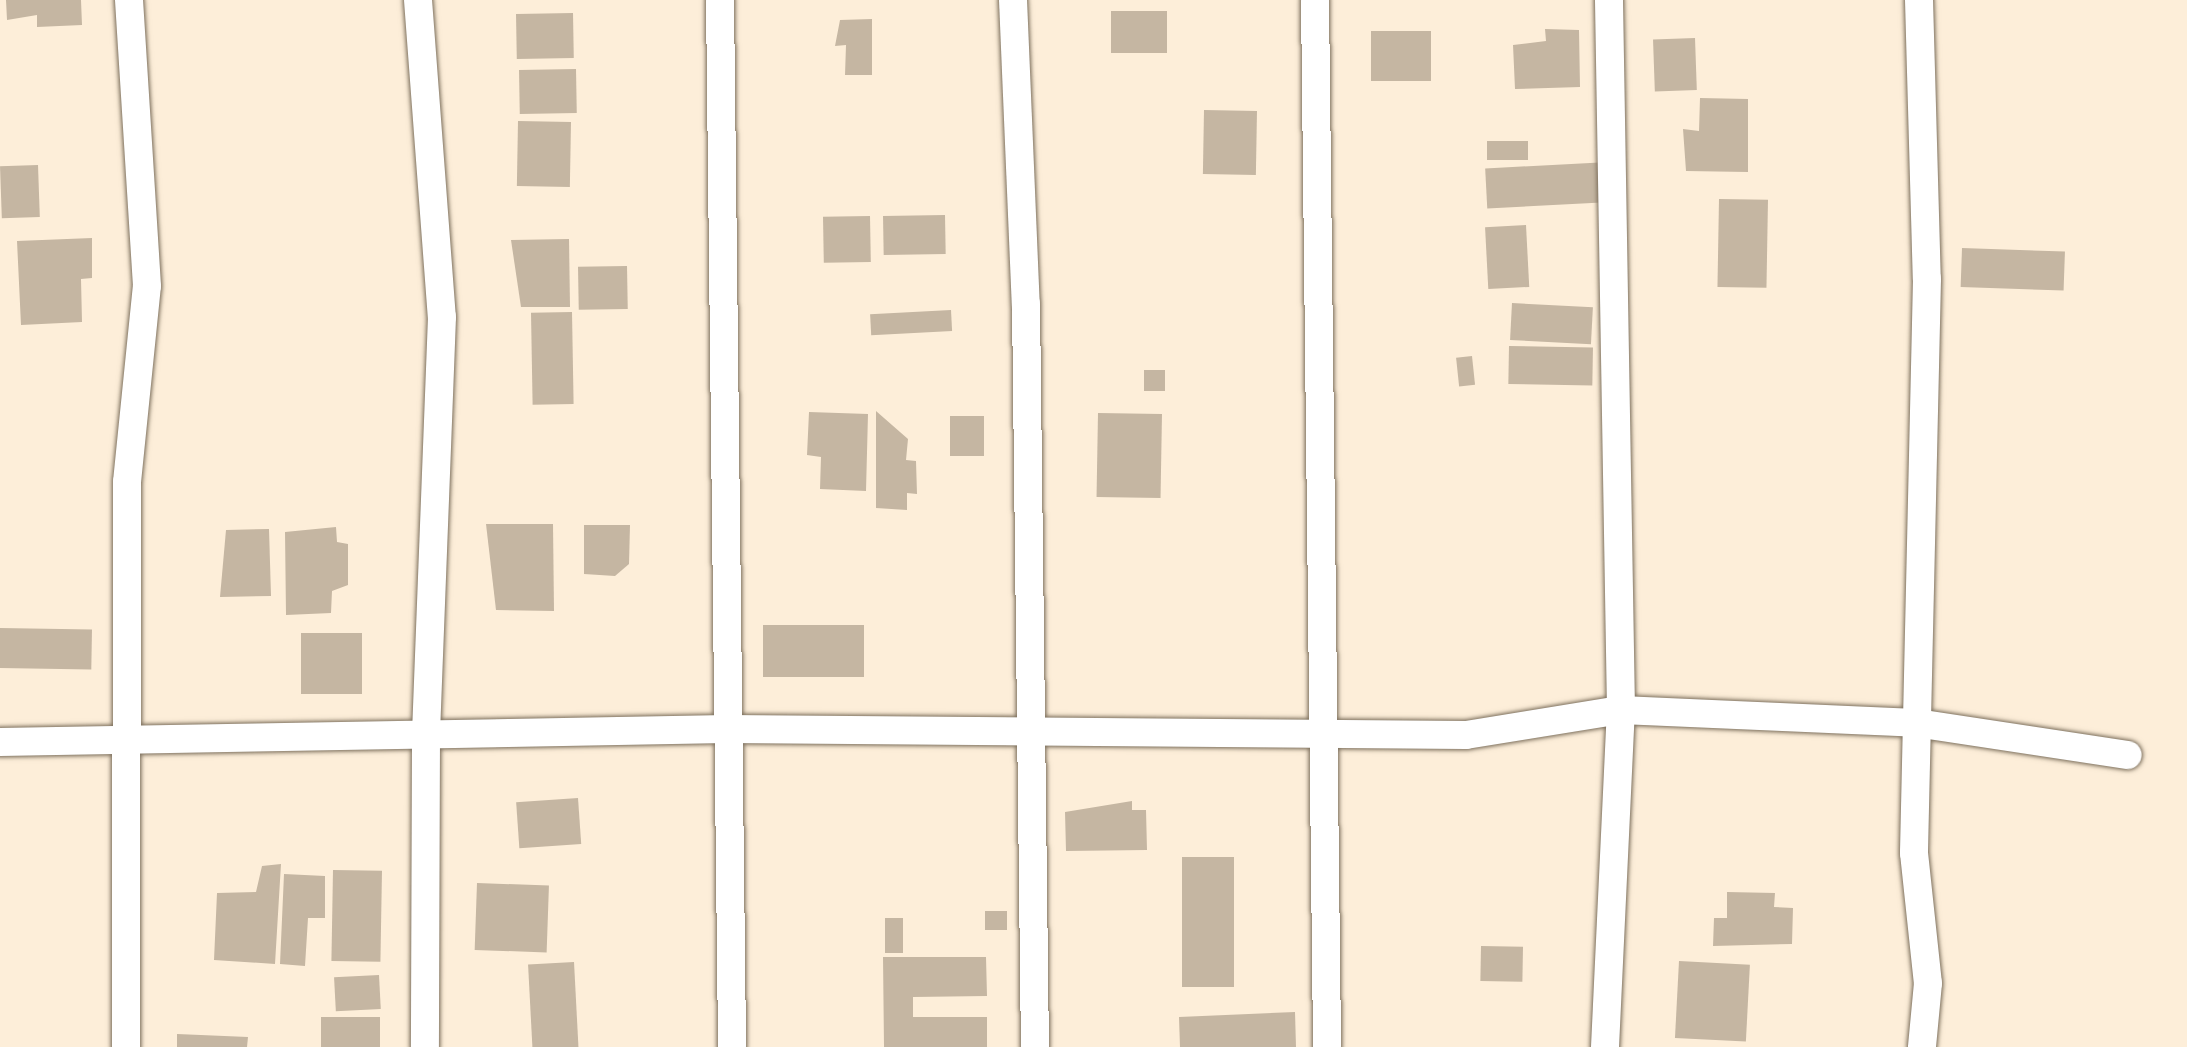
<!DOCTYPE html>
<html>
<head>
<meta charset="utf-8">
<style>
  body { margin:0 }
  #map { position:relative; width:2187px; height:1047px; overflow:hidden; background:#fdeed9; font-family:"Asap Condensed",sans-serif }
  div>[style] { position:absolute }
  .building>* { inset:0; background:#c5b6a2; transform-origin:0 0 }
  .roads { filter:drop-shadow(0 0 2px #7e715e) drop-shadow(0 0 2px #7e715e) }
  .minor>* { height:28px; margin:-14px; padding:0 14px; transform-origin:14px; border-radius:14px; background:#fff }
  span { translate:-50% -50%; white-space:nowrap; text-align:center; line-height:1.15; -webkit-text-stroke:9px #fefefe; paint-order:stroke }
</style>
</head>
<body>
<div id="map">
  <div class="building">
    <i style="clip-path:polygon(6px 0,81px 0,82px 25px,37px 27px,37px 15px,7px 20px)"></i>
    <i style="left:1111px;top:11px;width:56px;height:42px"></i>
    <i style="left:573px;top:13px;width:45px;height:57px;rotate:89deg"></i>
    <i style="clip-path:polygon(872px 19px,872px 75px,845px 75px,846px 45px,835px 46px,840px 20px)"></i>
    <i style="clip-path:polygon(1545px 29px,1579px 30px,1580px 87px,1515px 89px,1513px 45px,1546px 41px)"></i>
    <i style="left:1371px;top:31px;width:60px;height:50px"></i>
    <i style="left:1695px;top:38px;width:52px;height:42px;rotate:88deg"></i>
    <i style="left:576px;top:69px;width:44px;height:57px;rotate:89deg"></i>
    <i style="clip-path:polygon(1700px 98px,1748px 99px,1748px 172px,1686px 171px,1683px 129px,1699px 131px)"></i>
    <i style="left:1204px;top:110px;width:53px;height:64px;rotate:1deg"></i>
    <i style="left:518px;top:121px;width:53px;height:65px;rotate:1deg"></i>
    <i style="left:1487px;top:141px;width:41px;height:19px"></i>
    <i style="left:1609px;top:162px;width:40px;height:124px;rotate:87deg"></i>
    <i style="left:38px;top:165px;width:52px;height:38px;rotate:88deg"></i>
    <i style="left:1719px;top:199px;width:49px;height:88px;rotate:1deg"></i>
    <i style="left:945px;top:215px;width:39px;height:62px;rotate:89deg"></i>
    <i style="left:870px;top:216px;width:46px;height:47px;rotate:89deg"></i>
    <i style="left:1526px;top:225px;width:62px;height:41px;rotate:87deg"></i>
    <i style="clip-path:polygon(92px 238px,92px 278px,81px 279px,82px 322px,21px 325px,17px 241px)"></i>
    <i style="clip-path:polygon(569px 239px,570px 307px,521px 307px,511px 240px)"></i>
    <i style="left:1962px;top:248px;width:103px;height:39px;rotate:2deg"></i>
    <i style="left:627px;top:266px;width:43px;height:49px;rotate:89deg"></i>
    <i style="left:1512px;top:303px;width:81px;height:37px;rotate:3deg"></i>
    <i style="left:951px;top:310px;width:21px;height:81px;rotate:87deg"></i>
    <i style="left:572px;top:312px;width:92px;height:41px;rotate:89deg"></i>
    <i style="left:1509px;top:346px;width:84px;height:38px;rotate:1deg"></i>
    <i style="left:1472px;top:356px;width:29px;height:16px;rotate:84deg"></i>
    <i style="left:1144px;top:370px;width:21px;height:21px"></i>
    <i style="clip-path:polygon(876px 411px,908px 439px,906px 460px,916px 461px,917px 494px,907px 493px,907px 510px,876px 508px)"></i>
    <i style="clip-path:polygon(809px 412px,868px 414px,866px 491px,820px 489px,821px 457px,807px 455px)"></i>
    <i style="left:1098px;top:413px;width:64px;height:84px;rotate:1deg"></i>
    <i style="left:950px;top:416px;width:34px;height:40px"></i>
    <i style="clip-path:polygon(486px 524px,553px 524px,554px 611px,496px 610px)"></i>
    <i style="clip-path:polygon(584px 525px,630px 525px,629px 564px,615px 576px,584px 574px)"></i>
    <i style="clip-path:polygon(336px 527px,337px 542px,348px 544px,348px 585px,332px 591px,331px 613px,286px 615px,285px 532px)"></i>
    <i style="clip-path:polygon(269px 529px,271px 596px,220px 597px,226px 530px)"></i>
    <i style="left:763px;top:625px;width:101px;height:52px"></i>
    <i style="left:0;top:628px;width:92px;height:40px;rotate:1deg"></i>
    <i style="left:301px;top:633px;width:61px;height:61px"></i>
    <i style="left:578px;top:798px;width:46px;height:62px;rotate:86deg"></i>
    <i style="clip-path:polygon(1132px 801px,1132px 810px,1146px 810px,1147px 850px,1066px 851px,1065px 812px)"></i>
    <i style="left:1182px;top:857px;width:52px;height:130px"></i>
    <i style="clip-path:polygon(281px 864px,275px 964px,214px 960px,217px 893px,256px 892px,262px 866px)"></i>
    <i style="left:333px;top:870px;width:49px;height:91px;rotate:1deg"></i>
    <i style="clip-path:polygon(284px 874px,325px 876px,325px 918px,308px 918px,305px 966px,280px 964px)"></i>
    <i style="left:477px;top:883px;width:72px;height:67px;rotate:2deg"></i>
    <i style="clip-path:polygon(1727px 892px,1775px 893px,1774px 907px,1793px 908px,1792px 944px,1713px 946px,1714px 918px,1727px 918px)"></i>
    <i style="left:1007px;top:911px;width:19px;height:22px;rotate:90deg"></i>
    <i style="left:885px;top:918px;width:18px;height:35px"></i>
    <i style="left:1481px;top:946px;width:42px;height:35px;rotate:1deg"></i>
    <i style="clip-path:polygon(883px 957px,986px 957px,987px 996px,913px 997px,913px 1017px,987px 1017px,987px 1047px,884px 1047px)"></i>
    <i style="left:1679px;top:961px;width:71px;height:77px;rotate:3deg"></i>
    <i style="left:574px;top:962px;width:85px;height:46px;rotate:87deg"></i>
    <i style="left:379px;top:975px;width:34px;height:45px;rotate:87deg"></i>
    <i style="clip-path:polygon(1295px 1012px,1296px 1047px,1180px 1047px,1179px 1017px)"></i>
    <i style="left:321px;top:1017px;width:59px;height:30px"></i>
    <i style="clip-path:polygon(177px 1034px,248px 1037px,247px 1047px,177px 1047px)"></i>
  </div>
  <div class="roads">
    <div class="minor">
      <i style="left:418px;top:0;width:318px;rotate:85.7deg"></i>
      <i style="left:442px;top:317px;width:419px;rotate:92.2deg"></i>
      <i style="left:426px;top:736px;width:311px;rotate:90.2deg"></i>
      <i style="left:720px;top:0;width:1047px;rotate:89.34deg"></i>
      <i style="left:1013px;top:0;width:304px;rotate:87.6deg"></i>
      <i style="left:1026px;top:304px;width:743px;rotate:89.31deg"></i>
      <i style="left:1315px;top:0;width:1047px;rotate:89.34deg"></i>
      <i style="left:1919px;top:0;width:279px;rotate:88.4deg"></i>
      <i style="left:1927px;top:279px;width:574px;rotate:91.3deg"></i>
      <i style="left:1914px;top:853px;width:131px;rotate:83.9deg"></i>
      <i style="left:1928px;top:983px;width:64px;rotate:95.4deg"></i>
      <i style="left:0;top:742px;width:727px;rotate:-1.02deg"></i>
      <i style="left:727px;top:729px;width:739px;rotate:0.47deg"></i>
      <i style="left:1466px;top:735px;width:157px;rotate:-9.2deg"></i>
      <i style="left:1621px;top:710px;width:295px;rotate:2.5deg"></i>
      <i style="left:1916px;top:723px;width:214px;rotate:8.6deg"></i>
      <i style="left:126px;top:1047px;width:565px;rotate:-89.9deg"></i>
      <i style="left:127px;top:482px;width:197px;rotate:-84.2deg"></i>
      <i style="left:147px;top:286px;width:287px;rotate:-93.6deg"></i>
      <i style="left:1605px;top:1047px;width:337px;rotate:-87.3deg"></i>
      <i style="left:1621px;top:710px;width:710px;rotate:-90.97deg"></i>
    </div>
  </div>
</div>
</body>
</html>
